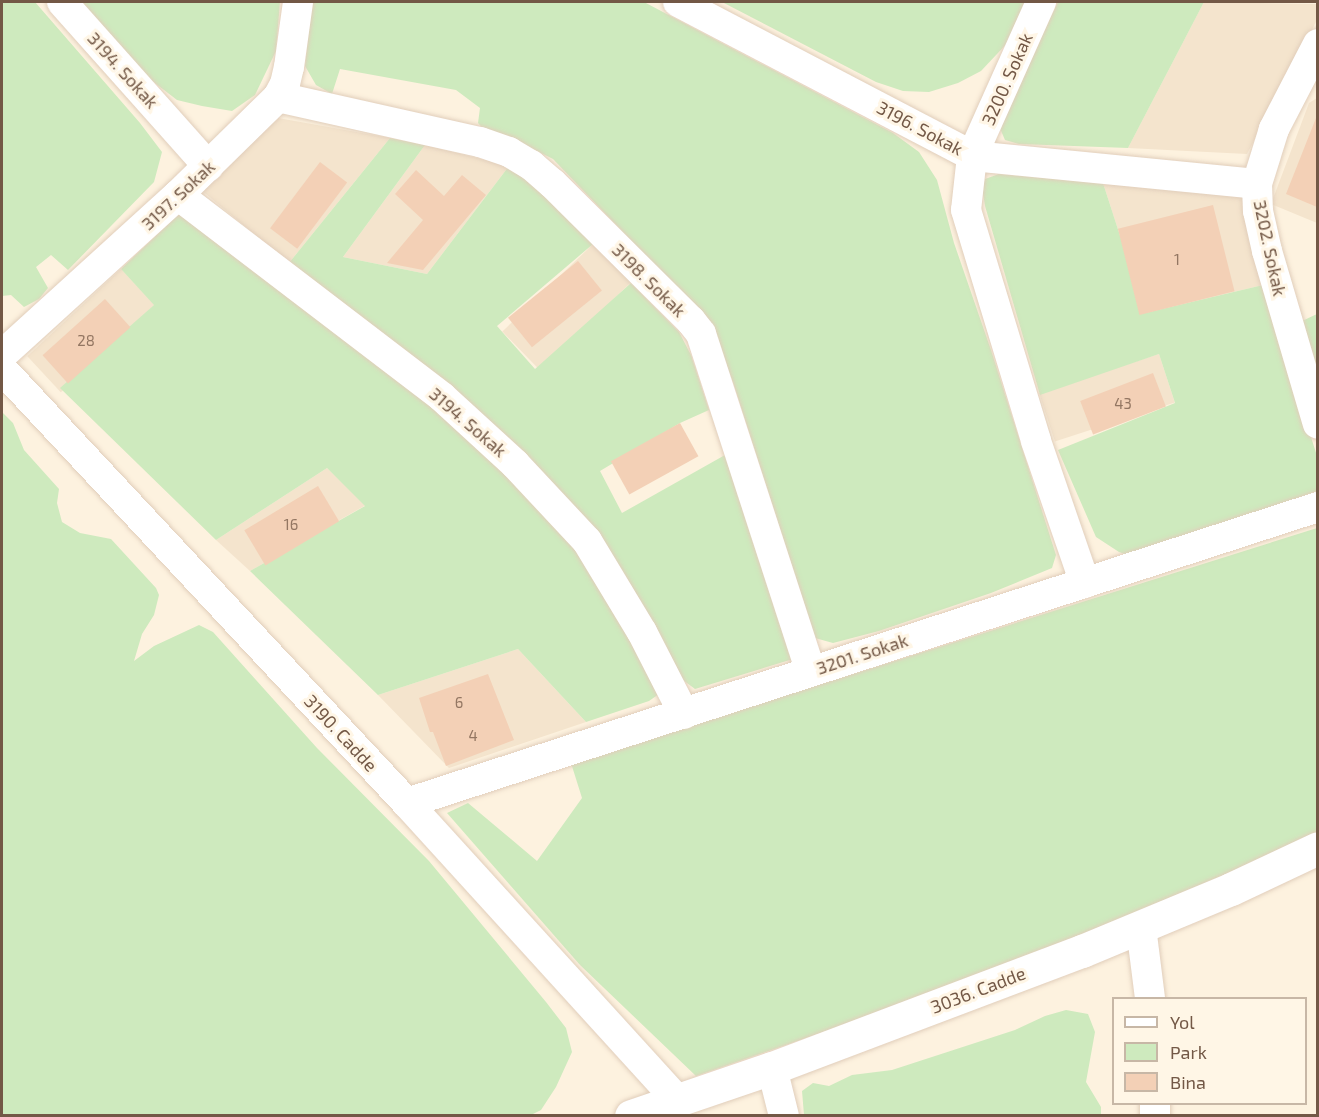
<!DOCTYPE html>
<html>
<head>
<meta charset="utf-8">
<style>
  body { margin:0 }
  #map { position:relative; width:1319px; height:1117px; overflow:hidden; background:#fdf2df; font-family:"Exo 2",sans-serif }
  div>[style] { position:absolute }
  .residential>* { inset:0; background:#f4e4cd; transform-origin:0 0 }
  .green>* { inset:0; background:#ceeabe }
  .building>* { inset:0; background:#f3d0b6; transform-origin:0 0 }
  .roads { filter:drop-shadow(0 0 2px #e1cebb) drop-shadow(0 0 2px #e1cebb) }
  .minor>* { height:30px; margin:-15px; padding:0 15px; transform-origin:15px; border-radius:15px; background:#fff }
  .tertiary>* { height:33px; margin:-16.5px; padding:0 16.5px; transform-origin:16.5px; border-radius:16.5px; background:#fff }
  span { translate:-50% -50%; white-space:nowrap; text-align:center; line-height:1.15; -webkit-text-stroke:6px #fff6e6; paint-order:stroke }
  .number-label { font-size:15px; color:#937662 }
  .number-label span { -webkit-text-stroke-width:0 }
  .street-label { font-size:18px; color:#735846 }
  .frame { position:absolute; inset:0; border:3px solid #735846; pointer-events:none }
  .legend { position:absolute; left:1112px; top:997px; width:195px; height:108px; box-sizing:border-box; background:#fff6e6; border:2px solid #c7b7a6; margin:0; padding:8px 10px; list-style:none; font-size:18px; color:#735846 }
  .legend li { display:flex; align-items:center; gap:12px; height:30px }
  .legend b { width:30px; border:2px solid #c7b7a6 }
</style>
</head>
<body>
<div id="map">
  <div class="residential">
    <i style="clip-path:polygon(1204px 2px,1317px 4px,1317px 20px,1247px 154px,1128px 148px)"></i>
    <i style="clip-path:polygon(1317px 98px,1317px 223px,1271px 204px,1309px 103px)"></i>
    <i style="clip-path:polygon(278px 118px,390px 138px,289px 263px,200px 189px)"></i>
    <i style="clip-path:polygon(425px 145px,509px 166px,427px 274px,343px 257px)"></i>
    <i style="clip-path:polygon(1103px 183px,1240px 191px,1263px 285px,1145px 313px)"></i>
    <i style="left:593px;top:244px;width:54px;height:126px;rotate:46deg"></i>
    <i style="left:121px;top:269px;width:49px;height:128px;rotate:47deg"></i>
    <i style="left:1159px;top:354px;width:51px;height:126px;rotate:72deg"></i>
    <i style="clip-path:polygon(327px 468px,366px 505px,250px 571px,216px 540px)"></i>
    <i style="clip-path:polygon(518px 649px,586px 722px,449px 768px,378px 695px)"></i>
  </div>
  <div class="green">
    <i style="clip-path:polygon(2px 2px,35px 2px,140px 123px,162px 152px,154px 182px,68px 270px,51px 255px,36px 267px,48px 288px,39px 299px,24px 307px,11px 295px,2px 296px)"></i>
    <i style="clip-path:polygon(77px 2px,280px 2px,276px 51px,255px 95px,232px 111px,202px 106px,177px 100px,138px 70px)"></i>
    <i style="clip-path:polygon(312px 2px,644px 2px,893px 133px,919px 152px,937px 180px,954px 243px,991px 350px,1056px 555px,1052px 568px,991px 593px,879px 631px,833px 643px,815px 638px,733px 382px,713px 333px,667px 278px,553px 159px,511px 138px,487px 133px,478px 123px,480px 108px,456px 90px,340px 69px,332px 94px,316px 85px,305px 66px)"></i>
    <i style="clip-path:polygon(722px 2px,1028px 2px,1013px 37px,981px 71px,958px 83px,929px 92px,903px 91px,876px 82px)"></i>
    <i style="clip-path:polygon(1058px 2px,1204px 2px,1128px 148px,1019px 144px,1005px 140px,999px 126px)"></i>
    <i style="clip-path:polygon(390px 138px,425px 145px,343px 257px,427px 274px,509px 166px,525px 175px,593px 244px,497px 326px,535px 369px,631px 283px,679px 332px,691px 355px,709px 410px,680px 423px,600px 471px,622px 513px,725px 455px,793px 659px,695px 689px,683px 680px,602px 547px,289px 263px)"></i>
    <i style="clip-path:polygon(999px 174px,1103px 183px,1145px 313px,1263px 285px,1317px 456px,1317px 491px,1133px 557px,1119px 552px,1096px 537px,1058px 450px,1175px 403px,1159px 354px,1040px 395px,985px 206px,982px 187px,985px 179px)"></i>
    <i style="clip-path:polygon(184px 209px,449px 414px,572px 535px,659px 694px,649px 701px,586px 722px,518px 649px,378px 695px,250px 571px,365px 506px,327px 468px,216px 540px,60px 388px,154px 305px,121px 269px)"></i>
    <i style="clip-path:polygon(1317px 314px,1317px 393px,1300px 322px)"></i>
    <i style="clip-path:polygon(2px 412px,13px 423px,24px 450px,59px 489px,57px 503px,62px 522px,80px 533px,111px 539px,156px 588px,159px 595px,154px 615px,142px 634px,134px 661px,154px 646px,199px 625px,213px 632px,317px 748px,429px 861px,546px 1002px,566px 1028px,572px 1052px,556px 1087px,541px 1110px,529px 1116px,2px 1115px)"></i>
    <i style="clip-path:polygon(1317px 528px,1317px 833px,1049px 954px,696px 1076px,580px 965px,447px 813px,468px 803px,537px 861px,582px 798px,571px 763px)"></i>
    <i style="clip-path:polygon(1066px 1010px,1088px 1014px,1095px 1032px,1086px 1082px,1101px 1107px,1101px 1115px,804px 1115px,802px 1091px,813px 1083px,829px 1086px,852px 1075px,892px 1070px,1015px 1030px,1045px 1016px)"></i>
  </div>
  <div class="building">
    <i style="clip-path:polygon(1316px 118px,1317px 118px,1317px 207px,1286px 194px)"></i>
    <i style="left:320px;top:162px;width:34px;height:83px;rotate:37deg"></i>
    <i style="clip-path:polygon(416px 170px,444px 196px,462px 175px,486px 195px,423px 270px,387px 263px,423px 220px,395px 194px)"></i>
    <i style="left:1213px;top:205px;width:89px;height:98px;rotate:76deg"></i>
    <i style="left:578px;top:261px;width:38px;height:90px;rotate:51deg"></i>
    <i style="left:105px;top:299px;width:38px;height:84px;rotate:48deg"></i>
    <i style="left:1153px;top:373px;width:36px;height:78px;rotate:69deg"></i>
    <i style="left:680px;top:423px;width:38px;height:79px;rotate:61deg"></i>
    <i style="left:318px;top:486px;width:41px;height:86px;rotate:59deg"></i>
    <i style="clip-path:polygon(488px 674px,514px 740px,446px 766px,433px 732px,430px 732px,419px 698px)"></i>
  </div>
  <div class="roads">
    <div class="minor">
      <i style="left:62px;top:2px;width:220px;rotate:48.3deg"></i>
      <i style="left:678px;top:2px;width:332px;rotate:27.6deg"></i>
      <i style="left:972px;top:156px;width:286px;rotate:5.6deg"></i>
      <i style="left:1041px;top:2px;width:169px;rotate:114.1deg"></i>
      <i style="left:972px;top:156px;width:54px;rotate:96.3deg"></i>
      <i style="left:966px;top:210px;width:241px;rotate:73.1deg"></i>
      <i style="left:1036px;top:441px;width:150px;rotate:71deg"></i>
      <i style="left:1318px;top:44px;width:96px;rotate:117.4deg"></i>
      <i style="left:1274px;top:129px;width:58px;rotate:107.2deg"></i>
      <i style="left:1257px;top:184px;width:27px;rotate:88deg"></i>
      <i style="left:1258px;top:211px;width:41px;rotate:77.3deg"></i>
      <i style="left:1267px;top:251px;width:180px;rotate:73.6deg"></i>
      <i style="left:278px;top:97px;width:207px;rotate:12.6deg"></i>
      <i style="left:480px;top:142px;width:31px;rotate:19deg"></i>
      <i style="left:509px;top:152px;width:26px;rotate:31deg"></i>
      <i style="left:531px;top:165px;width:28px;rotate:41deg"></i>
      <i style="left:552px;top:183px;width:196px;rotate:44.8deg"></i>
      <i style="left:691px;top:321px;width:16px;rotate:52deg"></i>
      <i style="left:701px;top:334px;width:353px;rotate:72deg"></i>
      <i style="left:178px;top:195px;width:332px;rotate:37.4deg"></i>
      <i style="left:442px;top:397px;width:99px;rotate:42.5deg"></i>
      <i style="left:515px;top:464px;width:105px;rotate:46.9deg"></i>
      <i style="left:587px;top:541px;width:106px;rotate:58.9deg"></i>
      <i style="left:642px;top:632px;width:92px;rotate:62.9deg"></i>
      <i style="left:2px;top:355px;width:238px;rotate:-42.3deg"></i>
      <i style="left:178px;top:195px;width:140px;rotate:-44.4deg"></i>
      <i style="left:278px;top:97px;width:15px;rotate:-62deg"></i>
      <i style="left:285px;top:84px;width:17px;rotate:-77deg"></i>
      <i style="left:289px;top:67px;width:66px;rotate:-82.1deg"></i>
      <i style="left:2px;top:369px;width:594px;rotate:46.98deg"></i>
      <i style="left:407px;top:803px;width:401px;rotate:47.7deg"></i>
      <i style="left:407px;top:803px;width:958px;rotate:-18deg"></i>
      <i style="left:1141px;top:927px;width:72px;rotate:82.8deg"></i>
      <i style="left:772px;top:1068px;width:49px;rotate:76deg"></i>
      <i style="left:1155px;top:1104px;width:12px;rotate:90deg"></i>
    </div>
    <div class="tertiary">
      <i style="left:631px;top:1116px;width:149px;rotate:-18.8deg"></i>
      <i style="left:772px;top:1068px;width:331px;rotate:-20.7deg"></i>
      <i style="left:1082px;top:951px;width:161px;rotate:-22.6deg"></i>
      <i style="left:1231px;top:889px;width:96px;rotate:-25.2deg"></i>
    </div>
  </div>
  <div class="number-label">
    <span style="left:1177px;top:260px">1</span>
    <span style="left:86px;top:341px">28</span>
    <span style="left:1123px;top:404px">43</span>
    <span style="left:291px;top:525px">16</span>
    <span style="left:459px;top:703px">6</span>
    <span style="left:473px;top:736px">4</span>
  </div>
  <div class="street-label">
    <span style="left:123px;top:70px;rotate:48deg">3194. Sokak</span>
    <span style="left:1007px;top:79px;rotate:-66deg">3200. Sokak</span>
    <span style="left:920px;top:128px;rotate:28deg">3196. Sokak</span>
    <span style="left:178px;top:195px;rotate:-43deg">3197. Sokak</span>
    <span style="left:1270px;top:248px;rotate:78deg">3202. Sokak</span>
    <span style="left:649px;top:280px;rotate:45deg">3198. Sokak</span>
    <span style="left:468px;top:422px;rotate:41deg">3194. Sokak</span>
    <span style="left:862px;top:654px;rotate:-18deg">3201. Sokak</span>
    <span style="left:341px;top:733px;rotate:47deg">3190. Cadde</span>
    <span style="left:978px;top:990px;rotate:-21deg">3036. Cadde</span>
  </div>
  <div class="frame"></div>
  <ul class="legend">
  <li><b style="height:8px;background:#fff"></b>Yol</li>
  <li><b style="height:16px;background:#ceeabe"></b>Park</li>
  <li><b style="height:16px;background:#f3d0b6"></b>Bina</li>
  </ul>
</div>
</body>
</html>
